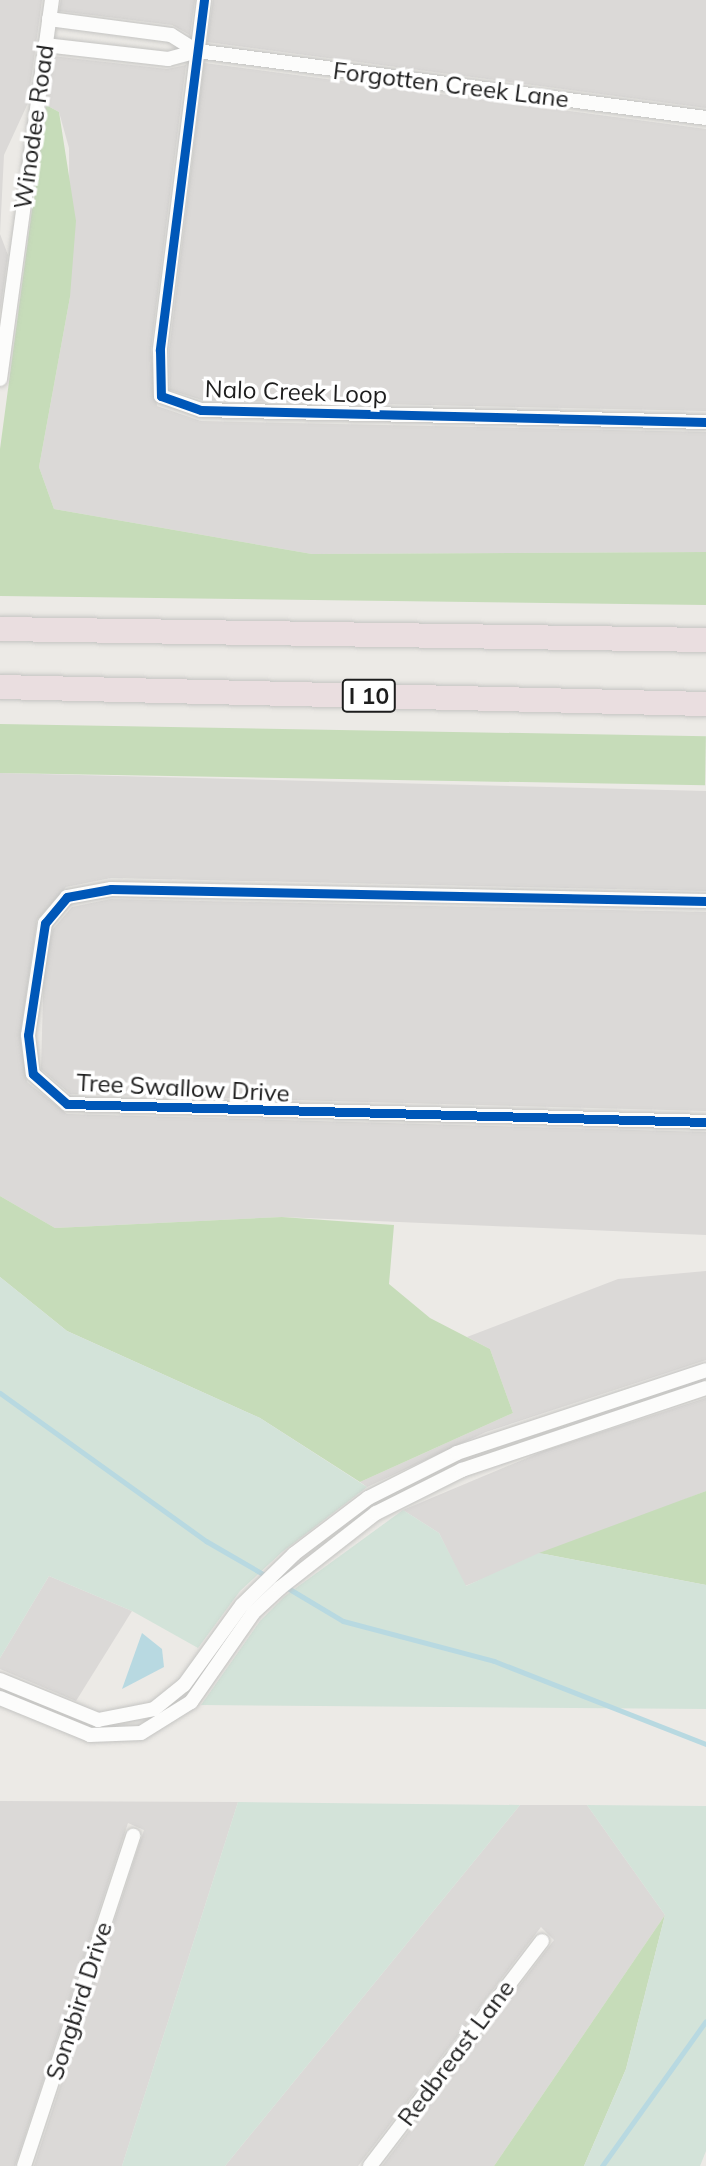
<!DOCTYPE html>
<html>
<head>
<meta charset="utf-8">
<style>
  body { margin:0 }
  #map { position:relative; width:706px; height:2166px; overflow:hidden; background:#eceae6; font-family:Mulish,sans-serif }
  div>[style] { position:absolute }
  .residential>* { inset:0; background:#dbd9d7 }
  .forest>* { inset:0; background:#c6dcb9; transform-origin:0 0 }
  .wetland>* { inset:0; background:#d3e3d9 }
  .water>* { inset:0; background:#b8d9e1 }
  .stream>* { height:5px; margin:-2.5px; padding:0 2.5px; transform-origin:2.5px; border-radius:2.5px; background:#b8d9e1 }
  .roads { filter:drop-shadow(0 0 2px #c4c4c2) drop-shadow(0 0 2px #c4c4c2) }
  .minor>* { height:14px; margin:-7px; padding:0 7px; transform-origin:7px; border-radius:7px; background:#fcfcfb }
  .motorway>* { height:24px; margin:-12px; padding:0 12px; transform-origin:12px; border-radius:12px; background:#eadee0 }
  .cycleway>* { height:9px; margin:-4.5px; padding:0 4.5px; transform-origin:4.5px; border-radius:4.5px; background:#0057b8 }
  span { translate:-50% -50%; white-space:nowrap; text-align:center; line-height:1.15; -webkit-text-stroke:7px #fff; paint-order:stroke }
  .shield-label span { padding:2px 5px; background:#fff; border:2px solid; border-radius:5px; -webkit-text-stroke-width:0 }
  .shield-label { font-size:23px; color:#1d1d1d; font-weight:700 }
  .street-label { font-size:24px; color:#1d1d1d }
</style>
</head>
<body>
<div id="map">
  <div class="residential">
    <i style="clip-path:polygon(0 0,42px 0,28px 103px,4px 155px,0 234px,8px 255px,0 313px)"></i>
    <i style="clip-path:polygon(61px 0,195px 0,190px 35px,172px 25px,59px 11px)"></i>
    <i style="clip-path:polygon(213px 0,706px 0,706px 108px,207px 42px)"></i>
    <i style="clip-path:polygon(52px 56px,167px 69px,186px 65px,151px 349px,157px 406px,201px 421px,706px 432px,706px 552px,312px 554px,54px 509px,39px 467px,70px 297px,69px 148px,59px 112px,46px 105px)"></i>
    <i style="clip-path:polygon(204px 63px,706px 129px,706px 411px,202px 400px,170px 390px,169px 351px)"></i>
    <i style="clip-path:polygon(0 773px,706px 791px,706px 891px,111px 878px,66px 887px,37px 920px,20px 1037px,27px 1082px,67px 1114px,706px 1132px,706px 1235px,282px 1217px,55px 1228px,0 1196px)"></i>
    <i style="clip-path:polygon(111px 899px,706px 912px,706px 1111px,70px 1094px,41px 1069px,44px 963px,53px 929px,72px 907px)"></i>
    <i style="clip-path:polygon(706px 1271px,706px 1360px,486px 1432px,367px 1487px,360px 1482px,513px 1413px,490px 1349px,467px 1337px,618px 1279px)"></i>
    <i style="clip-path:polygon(706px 1398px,706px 1491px,465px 1586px,439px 1533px,403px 1510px,546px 1450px)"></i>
    <i style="clip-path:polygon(49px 1576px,132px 1611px,76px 1701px,0 1669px,0 1658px)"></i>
    <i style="clip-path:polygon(0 1801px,238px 1802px,122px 2166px,34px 2166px,144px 1830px,128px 1823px,15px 2166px,0 2166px)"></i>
    <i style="clip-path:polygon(520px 1805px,587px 1805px,665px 1915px,494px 2166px,382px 2166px,554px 1940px,541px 1927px,358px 2166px,225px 2166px)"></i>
  </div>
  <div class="forest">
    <i style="clip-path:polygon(46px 105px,59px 112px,76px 221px,70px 297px,39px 467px,54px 509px,312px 554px,706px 552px,706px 605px,0 596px,0 449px)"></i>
    <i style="left:0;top:724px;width:706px;height:49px;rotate:1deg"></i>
    <i style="clip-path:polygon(0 1196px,55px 1228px,282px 1217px,394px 1225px,389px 1284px,430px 1318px,490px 1349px,513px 1413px,360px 1482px,260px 1418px,67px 1331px,0 1277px)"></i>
    <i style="clip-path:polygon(706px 1491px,706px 1585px,539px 1553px)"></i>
    <i style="clip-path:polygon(665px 1915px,626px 2069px,584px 2166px,494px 2166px)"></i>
  </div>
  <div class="wetland">
    <i style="clip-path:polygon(0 1277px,67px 1331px,260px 1418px,367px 1487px,282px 1552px,240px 1591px,198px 1648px,132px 1611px,49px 1576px,0 1658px)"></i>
    <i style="clip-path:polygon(403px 1510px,439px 1533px,466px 1586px,539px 1553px,706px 1585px,706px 1709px,201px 1705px,260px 1621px,285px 1596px)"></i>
    <i style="clip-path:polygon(238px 1802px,520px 1805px,225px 2166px,122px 2166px)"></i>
    <i style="clip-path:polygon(587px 1805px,706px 1806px,706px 2151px,700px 2166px,584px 2166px,626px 2069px,665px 1915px)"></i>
  </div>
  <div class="water">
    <i style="clip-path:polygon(142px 1633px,162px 1649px,164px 1667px,122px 1689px)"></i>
  </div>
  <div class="stream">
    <i style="left:0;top:1393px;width:254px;rotate:35.7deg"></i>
    <i style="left:206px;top:1541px;width:72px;rotate:30.1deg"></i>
    <i style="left:286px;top:1587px;width:66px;rotate:30.8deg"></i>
    <i style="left:343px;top:1621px;width:156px;rotate:14.8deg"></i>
    <i style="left:494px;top:1661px;width:228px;rotate:21.4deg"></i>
    <i style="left:602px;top:2166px;width:178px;rotate:-54.4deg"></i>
  </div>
  <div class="roads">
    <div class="minor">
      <i style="left:204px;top:0;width:353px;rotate:97.2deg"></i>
      <i style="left:160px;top:350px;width:46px;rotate:88.8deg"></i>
      <i style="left:161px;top:396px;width:42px;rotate:19.3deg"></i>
      <i style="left:201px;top:410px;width:505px;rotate:1.36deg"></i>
      <i style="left:49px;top:19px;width:123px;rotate:7.5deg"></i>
      <i style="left:171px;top:35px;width:31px;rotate:32deg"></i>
      <i style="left:45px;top:45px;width:124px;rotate:6.5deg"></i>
      <i style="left:168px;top:59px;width:30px;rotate:-15deg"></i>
      <i style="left:197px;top:51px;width:513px;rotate:7.5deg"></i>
      <i style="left:0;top:379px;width:383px;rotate:-82.2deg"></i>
      <i style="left:706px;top:901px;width:595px;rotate:-178.84deg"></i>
      <i style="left:111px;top:889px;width:45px;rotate:169.7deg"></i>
      <i style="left:67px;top:897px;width:34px;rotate:130deg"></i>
      <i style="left:45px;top:923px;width:113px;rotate:98.6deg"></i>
      <i style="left:28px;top:1035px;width:39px;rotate:83deg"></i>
      <i style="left:33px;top:1074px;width:45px;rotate:41.4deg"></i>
      <i style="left:67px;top:1104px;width:639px;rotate:1.61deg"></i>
      <i style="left:0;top:1680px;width:106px;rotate:22.2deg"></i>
      <i style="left:98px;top:1720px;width:57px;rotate:-11.1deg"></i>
      <i style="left:154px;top:1709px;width:38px;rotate:-39deg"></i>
      <i style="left:184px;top:1685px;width:99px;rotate:-54.1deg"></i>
      <i style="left:242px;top:1605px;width:73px;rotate:-44.4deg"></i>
      <i style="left:294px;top:1554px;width:93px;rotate:-37.1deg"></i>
      <i style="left:368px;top:1498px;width:100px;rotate:-26.8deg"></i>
      <i style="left:457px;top:1453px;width:262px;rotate:-18.4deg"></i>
      <i style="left:0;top:1698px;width:97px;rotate:22.3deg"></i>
      <i style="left:90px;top:1735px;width:51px;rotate:-2.2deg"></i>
      <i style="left:141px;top:1733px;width:59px;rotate:-31.8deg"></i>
      <i style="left:191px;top:1702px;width:108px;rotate:-55.1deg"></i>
      <i style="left:253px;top:1613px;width:37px;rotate:-43deg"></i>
      <i style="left:280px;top:1588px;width:122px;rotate:-38deg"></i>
      <i style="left:376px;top:1513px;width:96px;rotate:-26.6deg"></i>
      <i style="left:462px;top:1470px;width:257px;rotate:-18.6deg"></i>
      <i style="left:24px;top:2166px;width:348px;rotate:-71.7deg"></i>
      <i style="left:370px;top:2166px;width:283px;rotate:-52.6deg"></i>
    </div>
    <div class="motorway">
      <i style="left:0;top:629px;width:706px;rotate:0.89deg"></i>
      <i style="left:0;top:687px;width:706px;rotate:1.38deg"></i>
    </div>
  </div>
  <div class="cycleway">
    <i style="left:204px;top:0;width:353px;rotate:97.2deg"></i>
    <i style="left:160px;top:350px;width:46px;rotate:88.8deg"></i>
    <i style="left:161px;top:396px;width:42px;rotate:19.3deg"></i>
    <i style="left:201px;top:410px;width:505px;rotate:1.36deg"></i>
    <i style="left:706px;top:901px;width:595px;rotate:-178.84deg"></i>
    <i style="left:111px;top:889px;width:45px;rotate:169.7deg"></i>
    <i style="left:67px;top:897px;width:34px;rotate:130deg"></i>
    <i style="left:45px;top:923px;width:113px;rotate:98.6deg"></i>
    <i style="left:28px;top:1035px;width:39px;rotate:83deg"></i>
    <i style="left:33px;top:1074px;width:45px;rotate:41.4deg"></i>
    <i style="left:67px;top:1104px;width:639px;rotate:1.61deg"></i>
  </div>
  <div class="shield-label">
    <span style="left:369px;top:696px">I 10</span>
  </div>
  <div class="street-label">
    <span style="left:451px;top:85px;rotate:7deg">Forgotten Creek Lane</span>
    <span style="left:34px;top:127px;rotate:-82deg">Winodee Road</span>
    <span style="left:296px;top:392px;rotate:2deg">Nalo Creek Loop</span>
    <span style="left:183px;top:1088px;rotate:3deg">Tree Swallow Drive</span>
    <span style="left:79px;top:2001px;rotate:-72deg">Songbird Drive</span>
    <span style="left:456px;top:2053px;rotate:-53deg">Redbreast Lane</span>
  </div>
</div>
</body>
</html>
